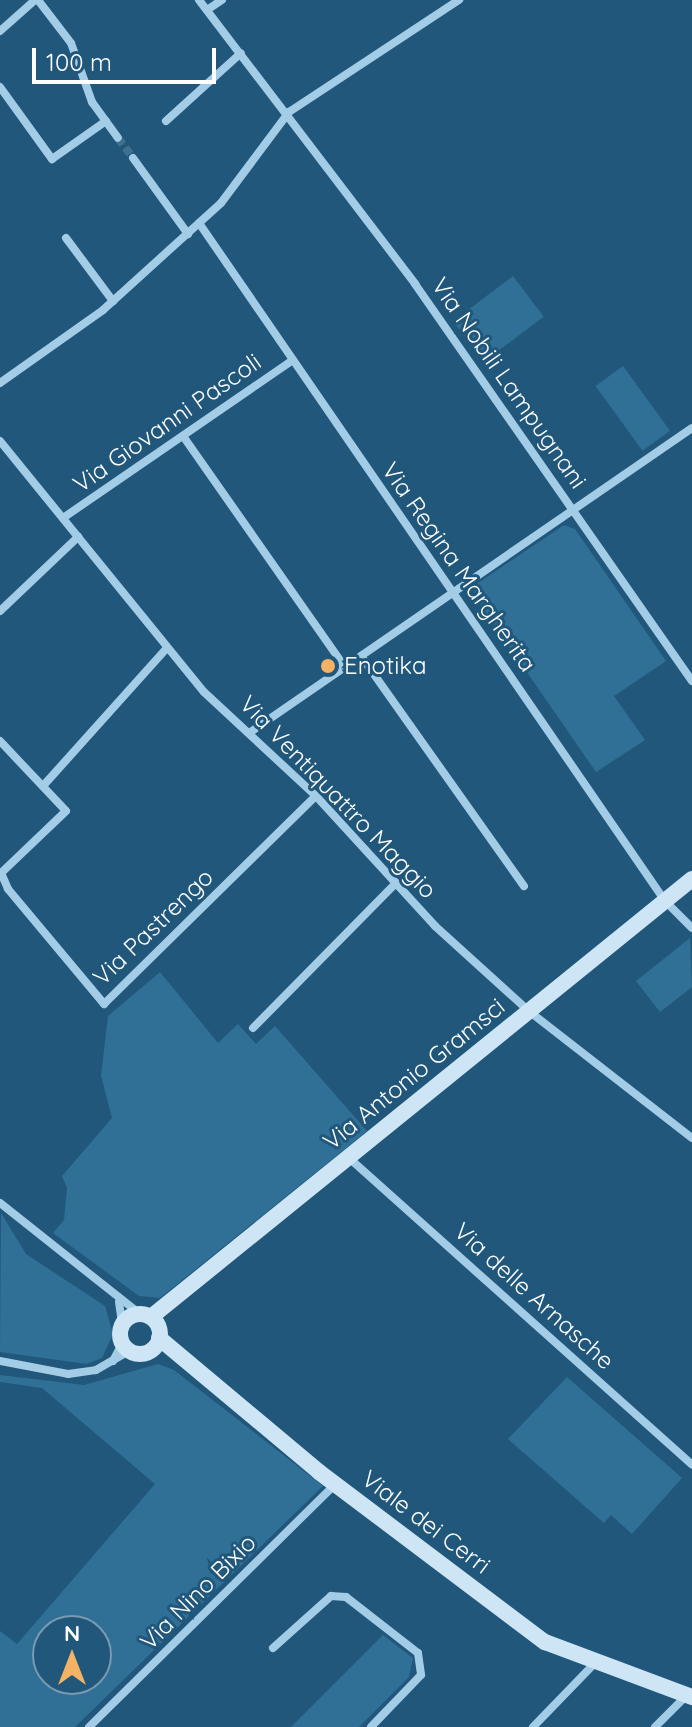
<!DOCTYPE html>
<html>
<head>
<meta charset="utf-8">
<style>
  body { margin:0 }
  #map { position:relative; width:692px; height:1727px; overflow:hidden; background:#20577b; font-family:Quicksand,sans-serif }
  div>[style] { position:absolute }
  .green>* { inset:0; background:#307097; transform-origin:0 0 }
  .street-tunnel>* { height:8px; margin-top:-4px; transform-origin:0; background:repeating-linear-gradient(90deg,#41708f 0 8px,transparent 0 12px) }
  .street>* { height:8px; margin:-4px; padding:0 4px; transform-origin:4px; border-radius:4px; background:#a3cce6 }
  .secondary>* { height:16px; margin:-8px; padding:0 8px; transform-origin:8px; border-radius:8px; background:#cde5f5 }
  .secondary>.ring { margin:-8px; padding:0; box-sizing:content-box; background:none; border:16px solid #cde5f5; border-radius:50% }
  .dots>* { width:22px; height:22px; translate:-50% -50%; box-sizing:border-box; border:4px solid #20577b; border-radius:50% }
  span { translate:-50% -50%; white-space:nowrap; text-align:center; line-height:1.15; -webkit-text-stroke:6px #20577b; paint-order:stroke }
  .street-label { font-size:24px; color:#fff }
  .poi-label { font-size:24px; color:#fff }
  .left { translate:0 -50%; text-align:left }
  .north { position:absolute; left:32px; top:1615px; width:80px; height:80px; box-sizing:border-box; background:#20577b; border:2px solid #799ab0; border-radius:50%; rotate:0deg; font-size:22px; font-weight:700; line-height:32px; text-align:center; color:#fff }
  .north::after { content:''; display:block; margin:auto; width:28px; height:36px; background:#f3b264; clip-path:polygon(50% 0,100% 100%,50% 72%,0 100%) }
  .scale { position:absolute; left:32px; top:48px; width:184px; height:36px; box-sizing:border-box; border:4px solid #fff; border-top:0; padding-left:10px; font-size:24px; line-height:28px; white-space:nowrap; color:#fff; -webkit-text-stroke:6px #20577b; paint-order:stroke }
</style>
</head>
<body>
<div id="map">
  <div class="green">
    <i style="left:513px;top:276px;width:51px;height:75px;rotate:53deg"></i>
    <i style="left:623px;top:366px;width:80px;height:34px;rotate:54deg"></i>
    <i style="clip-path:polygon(564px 525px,575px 529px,666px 661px,614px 696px,645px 740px,596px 772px,474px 596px,475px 585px)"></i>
    <i style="clip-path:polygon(690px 938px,692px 987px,660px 1012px,636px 981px)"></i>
    <i style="clip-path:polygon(160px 972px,218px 1043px,238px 1024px,256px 1044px,275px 1026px,367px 1131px,160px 1298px,139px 1296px,53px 1233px,64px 1220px,67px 1188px,62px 1176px,112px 1118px,101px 1076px,108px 1016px)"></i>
    <i style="clip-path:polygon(1px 1213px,26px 1254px,105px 1306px,113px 1334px,102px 1358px,87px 1364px,0 1352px)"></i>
    <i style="clip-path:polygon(evenodd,158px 1364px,174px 1370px,323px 1486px,75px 1727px,0 1727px,0 1631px,17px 1644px,155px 1484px,42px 1388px,0 1382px,0 1375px,84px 1385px,158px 1364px,48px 1631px,96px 1631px,96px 1679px,48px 1679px,48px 1631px)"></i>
    <i style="clip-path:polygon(567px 1377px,682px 1478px,632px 1534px,611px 1515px,604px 1523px,508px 1439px)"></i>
    <i style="clip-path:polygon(383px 1635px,413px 1658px,409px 1677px,359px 1727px,291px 1727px)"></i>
  </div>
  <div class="street-tunnel">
    <i style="left:118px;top:138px;width:25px;rotate:53deg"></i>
  </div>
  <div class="street">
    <i style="left:38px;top:0;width:54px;rotate:52.5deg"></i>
    <i style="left:71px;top:43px;width:63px;rotate:70.4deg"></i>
    <i style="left:92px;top:102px;width:44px;rotate:54.2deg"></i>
    <i style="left:199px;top:0;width:357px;rotate:52.7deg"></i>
    <i style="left:415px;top:284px;width:484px;rotate:55.1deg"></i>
    <i style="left:207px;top:10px;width:18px;rotate:-34deg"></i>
    <i style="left:0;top:31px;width:47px;rotate:-41.5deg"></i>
    <i style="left:0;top:87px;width:89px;rotate:54.2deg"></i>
    <i style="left:52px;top:159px;width:66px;rotate:-35.1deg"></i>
    <i style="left:166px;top:121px;width:101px;rotate:-42.2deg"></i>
    <i style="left:133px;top:158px;width:94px;rotate:54.1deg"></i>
    <i style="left:199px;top:223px;width:823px;rotate:55.5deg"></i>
    <i style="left:665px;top:901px;width:38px;rotate:45deg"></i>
    <i style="left:66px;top:238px;width:79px;rotate:53.3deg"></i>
    <i style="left:0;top:383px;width:126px;rotate:-35.3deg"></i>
    <i style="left:103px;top:310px;width:159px;rotate:-42.2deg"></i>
    <i style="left:221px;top:203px;width:114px;rotate:-53.2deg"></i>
    <i style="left:289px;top:112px;width:204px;rotate:-33.4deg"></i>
    <i style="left:183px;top:436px;width:282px;rotate:55deg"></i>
    <i style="left:0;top:441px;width:323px;rotate:50.9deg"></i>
    <i style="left:204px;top:692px;width:153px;rotate:42.9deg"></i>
    <i style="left:316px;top:796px;width:176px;rotate:47.5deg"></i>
    <i style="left:435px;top:926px;width:128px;rotate:42.2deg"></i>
    <i style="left:530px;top:1012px;width:205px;rotate:37.9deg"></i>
    <i style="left:63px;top:518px;width:279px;rotate:-34.5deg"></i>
    <i style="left:0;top:611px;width:108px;rotate:-43.5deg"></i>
    <i style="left:361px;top:656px;width:282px;rotate:54.7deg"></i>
    <i style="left:252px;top:731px;width:534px;rotate:-34.55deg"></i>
    <i style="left:0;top:741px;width:96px;rotate:46.7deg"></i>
    <i style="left:66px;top:811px;width:91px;rotate:136.3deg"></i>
    <i style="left:43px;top:786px;width:184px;rotate:-48.1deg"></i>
    <i style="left:1px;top:873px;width:17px;rotate:66deg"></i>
    <i style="left:8px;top:889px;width:150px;rotate:50.1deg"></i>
    <i style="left:104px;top:1004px;width:297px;rotate:-44.5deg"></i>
    <i style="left:253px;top:1028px;width:204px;rotate:-45.4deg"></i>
    <i style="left:349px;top:1158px;width:460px;rotate:41.8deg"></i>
    <i style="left:0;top:1203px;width:179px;rotate:38.4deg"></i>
    <i style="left:119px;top:1302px;width:21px;rotate:82deg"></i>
    <i style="left:0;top:1361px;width:69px;rotate:10.8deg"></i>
    <i style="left:68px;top:1374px;width:28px;rotate:-8deg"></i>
    <i style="left:96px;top:1370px;width:38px;rotate:-30deg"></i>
    <i style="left:113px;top:1361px;width:19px;rotate:-62deg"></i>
    <i style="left:273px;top:1648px;width:78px;rotate:-41.9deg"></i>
    <i style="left:331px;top:1596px;width:15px;rotate:4deg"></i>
    <i style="left:346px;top:1597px;width:91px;rotate:37.9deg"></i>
    <i style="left:418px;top:1653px;width:22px;rotate:82deg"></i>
    <i style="left:421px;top:1675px;width:72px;rotate:133.9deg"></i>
    <i style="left:89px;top:1727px;width:346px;rotate:-44.6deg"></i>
    <i style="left:533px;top:1727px;width:88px;rotate:-45.9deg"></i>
    <i style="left:655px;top:1727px;width:48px;rotate:-45deg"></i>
  </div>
  <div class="secondary">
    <i class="ring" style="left:120px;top:1314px;width:24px;height:24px"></i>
    <i style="left:151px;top:1317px;width:696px;rotate:-38.99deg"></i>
    <i style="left:159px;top:1338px;width:209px;rotate:39.9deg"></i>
    <i style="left:319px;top:1472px;width:283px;rotate:37deg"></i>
    <i style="left:545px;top:1642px;width:157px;rotate:20.5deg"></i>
  </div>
  <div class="dots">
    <i style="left:328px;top:666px;background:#f3b264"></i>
  </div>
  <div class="street-label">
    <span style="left:509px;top:383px;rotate:55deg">Via Nobili Lampugnani</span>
    <span style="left:167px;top:423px;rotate:-35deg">Via Giovanni Pascoli</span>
    <span style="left:459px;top:567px;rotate:55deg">Via Regina Margherita</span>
    <span style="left:338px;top:797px;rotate:46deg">Via Ventiquattro Maggio</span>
    <span style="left:153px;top:927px;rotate:-44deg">Via Pastrengo</span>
    <span style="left:414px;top:1074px;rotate:-39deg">Via Antonio Gramsci</span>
    <span style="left:534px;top:1296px;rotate:42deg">Via delle Arnasche</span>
    <span style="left:426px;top:1522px;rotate:37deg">Viale dei Cerri</span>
    <span style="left:198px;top:1592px;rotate:-45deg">Via Nino Bixio</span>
  </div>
  <div class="poi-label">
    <span class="left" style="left:344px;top:666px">Enotika</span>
  </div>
  <div class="north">N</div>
  <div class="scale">100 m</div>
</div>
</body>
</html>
